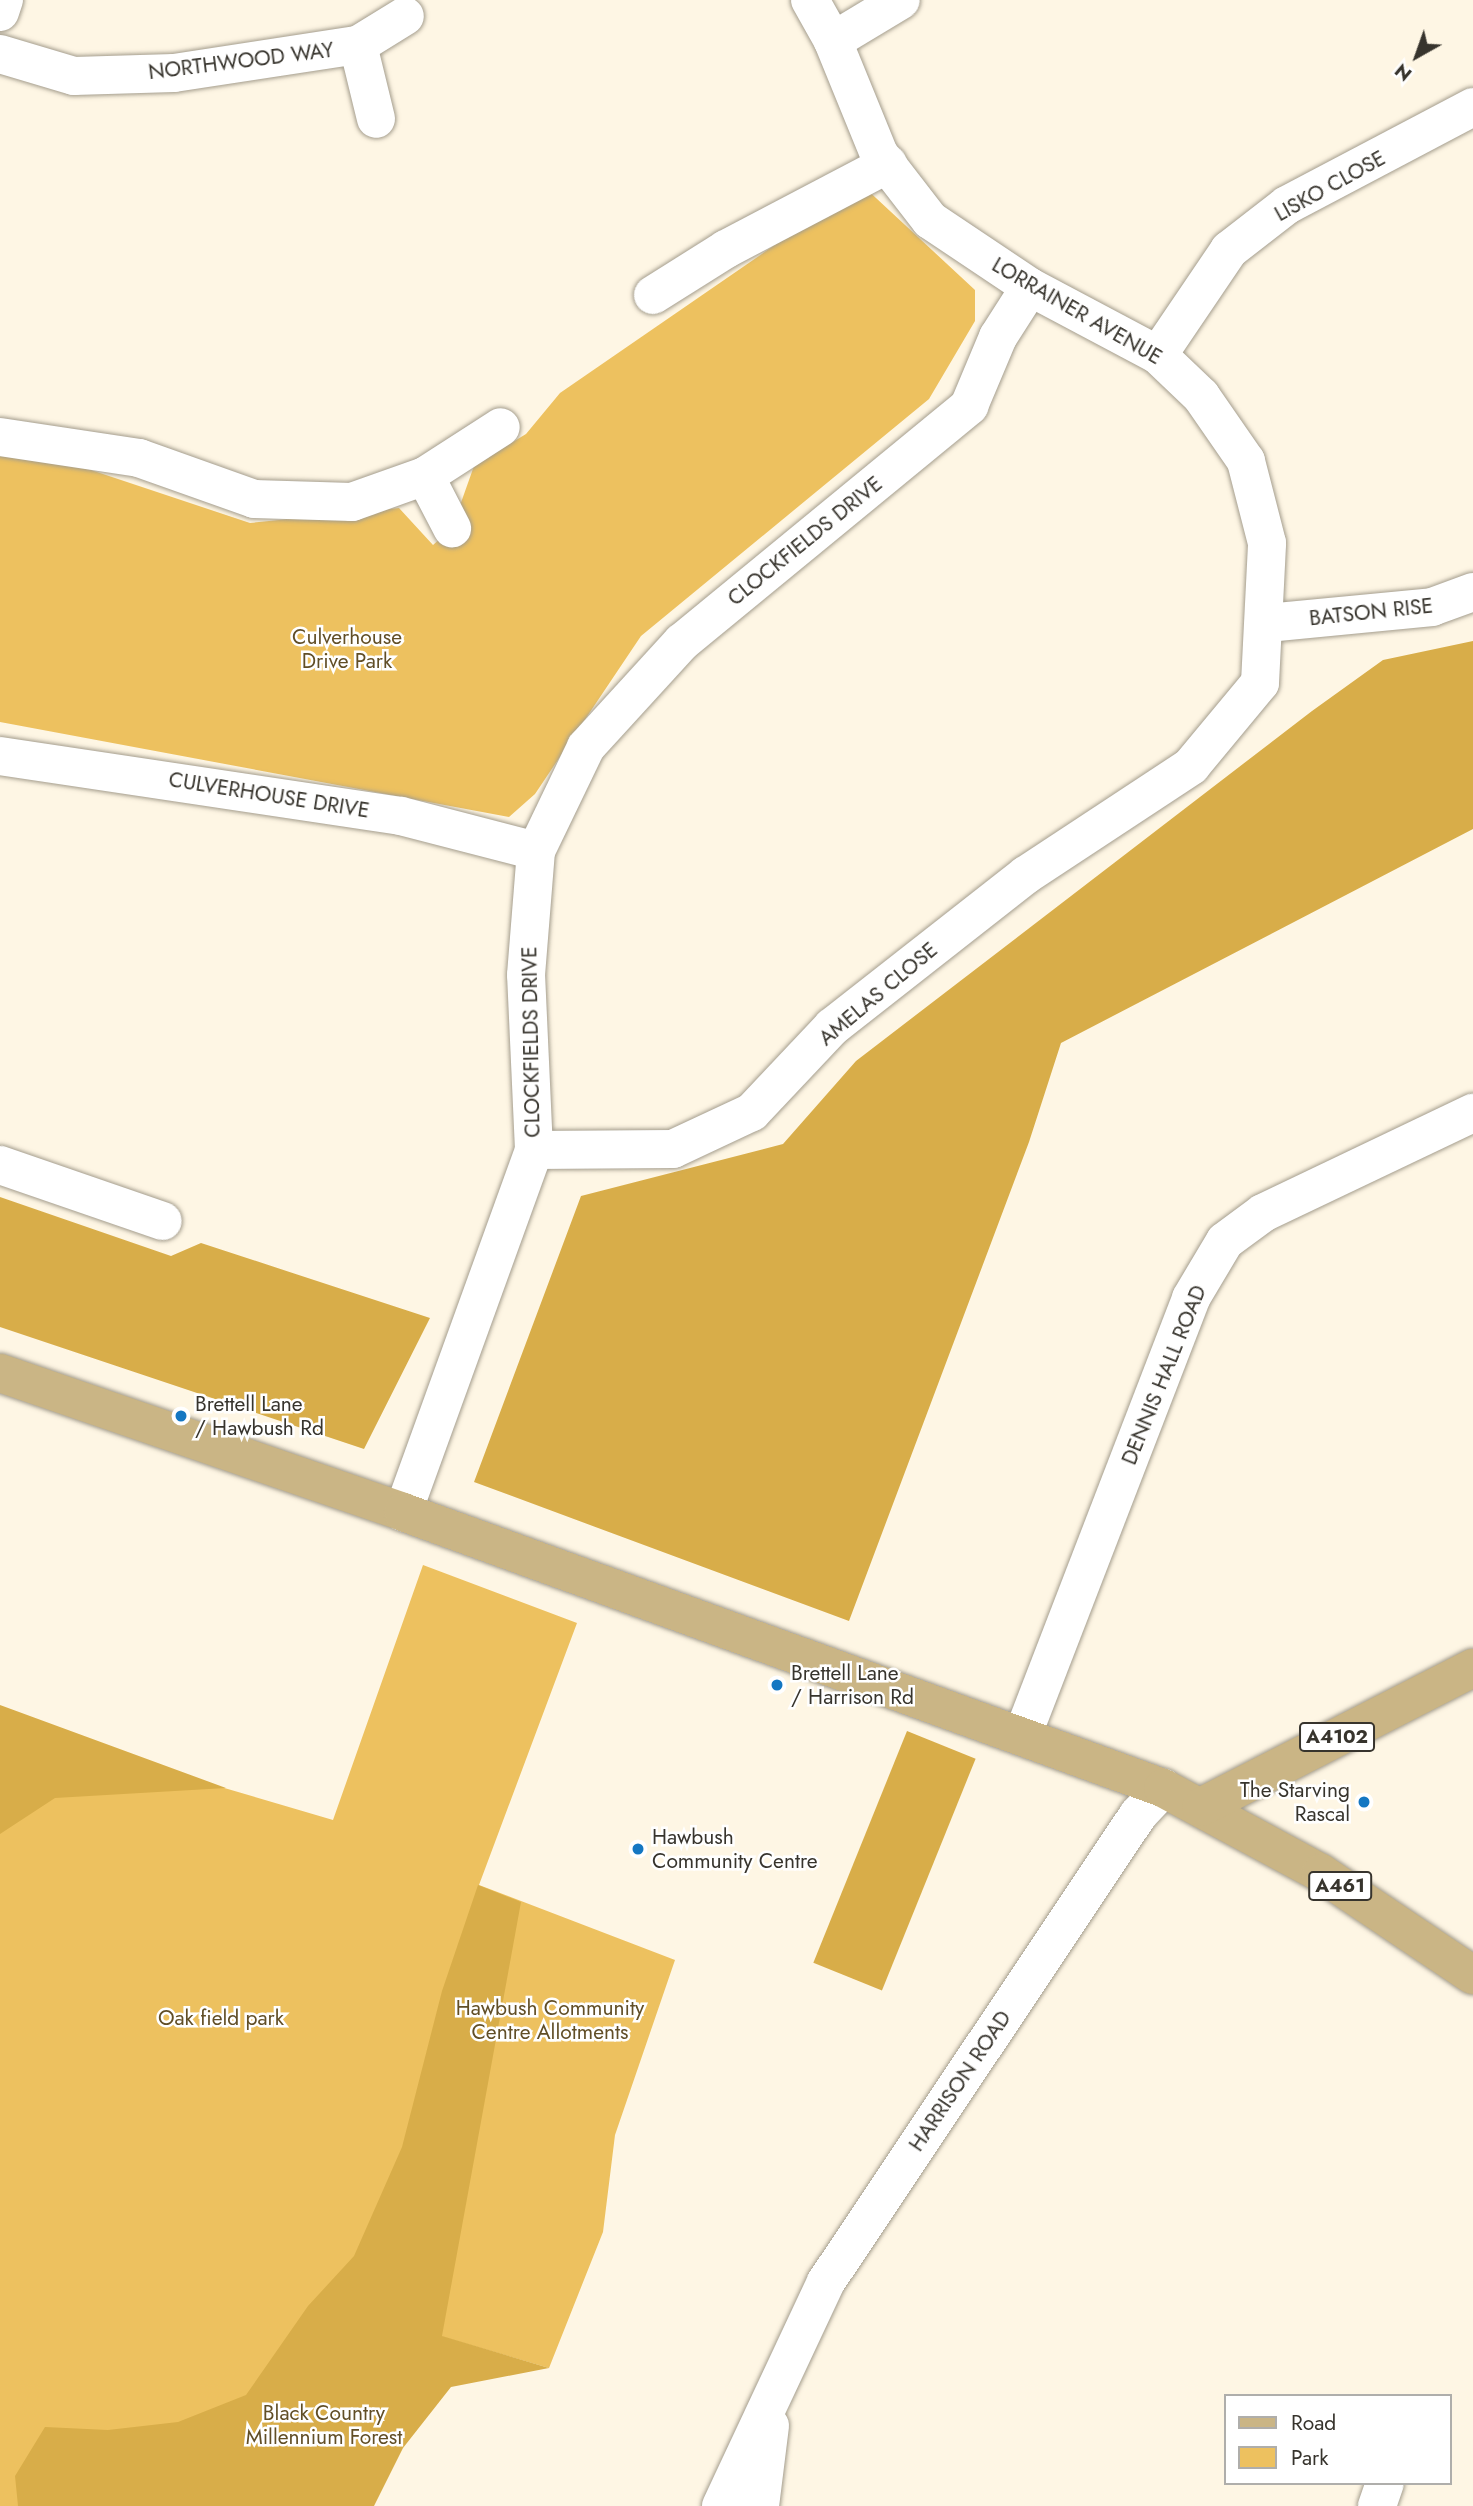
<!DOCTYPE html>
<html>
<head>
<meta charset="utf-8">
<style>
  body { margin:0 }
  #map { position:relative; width:1473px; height:2506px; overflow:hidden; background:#fef6e4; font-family:Jost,sans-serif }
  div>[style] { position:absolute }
  .green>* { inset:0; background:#edc15f }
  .forest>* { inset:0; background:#d8ad49; transform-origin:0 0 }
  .roads { filter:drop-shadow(0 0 2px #a49d8d) drop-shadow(0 0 2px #a49d8d) }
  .minor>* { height:38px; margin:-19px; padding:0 19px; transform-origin:19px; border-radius:19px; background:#fff }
  .major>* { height:38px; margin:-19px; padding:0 19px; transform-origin:19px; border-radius:19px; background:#cab585 }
  .dots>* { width:19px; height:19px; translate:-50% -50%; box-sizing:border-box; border:4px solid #fff; border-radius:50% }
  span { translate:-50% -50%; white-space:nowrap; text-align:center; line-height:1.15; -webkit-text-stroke:5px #fff; paint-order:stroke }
  .shield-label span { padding:2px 5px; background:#fff; border:2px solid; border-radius:5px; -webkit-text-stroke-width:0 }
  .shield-label { font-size:19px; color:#37342d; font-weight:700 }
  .street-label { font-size:21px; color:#37342d }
  .park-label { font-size:21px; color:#614e26 }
  .poi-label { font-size:21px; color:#37342d }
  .left { translate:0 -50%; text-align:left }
  .right { translate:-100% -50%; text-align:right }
  .legend { position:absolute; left:1224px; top:2394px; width:228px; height:91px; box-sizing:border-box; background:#fff; border:2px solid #afaeab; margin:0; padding:9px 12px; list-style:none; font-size:21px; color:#37342d }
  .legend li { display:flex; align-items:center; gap:14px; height:35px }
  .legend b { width:35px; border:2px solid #afaeab }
  .north { position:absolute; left:1382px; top:21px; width:70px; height:70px; -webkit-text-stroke:5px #fff; paint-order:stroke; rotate:220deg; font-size:19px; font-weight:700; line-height:28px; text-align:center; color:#37342d }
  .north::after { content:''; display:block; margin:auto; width:24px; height:32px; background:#37342d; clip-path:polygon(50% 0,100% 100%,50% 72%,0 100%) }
</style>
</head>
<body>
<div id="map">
  <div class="green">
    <i style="clip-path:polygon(862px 185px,975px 290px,975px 321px,929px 399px,641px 636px,535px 794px,509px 817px,0 722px,0 454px,55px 458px,250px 523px,399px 508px,433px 545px,452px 528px,474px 466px,526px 434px,560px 393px)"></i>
    <i style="clip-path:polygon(423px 1565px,577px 1623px,479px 1885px,675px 1960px,615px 2135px,603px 2232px,549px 2368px,412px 2328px,350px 2506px,0 2506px,0 1722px,333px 1820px)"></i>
  </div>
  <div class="forest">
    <i style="clip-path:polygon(1473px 641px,1473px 829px,1061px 1043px,1029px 1142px,849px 1621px,474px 1482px,581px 1196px,783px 1144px,856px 1061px,1312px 711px,1383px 660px)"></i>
    <i style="clip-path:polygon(0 1197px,171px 1256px,201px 1243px,430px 1318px,364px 1449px,0 1327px)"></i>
    <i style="clip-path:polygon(0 1705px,226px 1788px,55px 1798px,0 1834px)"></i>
    <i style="left:907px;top:1731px;width:74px;height:250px;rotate:22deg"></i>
    <i style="clip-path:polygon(478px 1885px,521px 1902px,442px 2336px,549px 2368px,451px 2387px,403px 2448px,374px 2506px,18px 2506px,15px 2476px,45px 2427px,108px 2430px,178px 2422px,246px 2395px,308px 2306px,354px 2256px,402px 2147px,442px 1991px)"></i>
  </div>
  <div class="roads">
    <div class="minor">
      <i style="left:0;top:12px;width:13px;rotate:-72deg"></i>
      <i style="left:833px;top:41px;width:79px;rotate:-31.1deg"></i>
      <i style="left:358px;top:45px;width:76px;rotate:76.3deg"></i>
      <i style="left:0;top:54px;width:77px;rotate:16.6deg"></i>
      <i style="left:74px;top:76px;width:100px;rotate:-1.7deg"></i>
      <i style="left:174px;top:73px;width:186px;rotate:-8.7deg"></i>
      <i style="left:358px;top:45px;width:55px;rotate:-31.7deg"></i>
      <i style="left:653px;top:295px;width:86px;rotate:-32.2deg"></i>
      <i style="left:726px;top:249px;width:183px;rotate:-27.7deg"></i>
      <i style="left:1158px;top:355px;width:127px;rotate:-55.9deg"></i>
      <i style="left:1229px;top:250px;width:73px;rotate:-37.8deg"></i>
      <i style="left:1287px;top:205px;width:210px;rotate:-27.8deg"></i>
      <i style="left:0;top:437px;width:141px;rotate:8.6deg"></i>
      <i style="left:139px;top:458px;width:122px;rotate:19.6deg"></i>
      <i style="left:254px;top:499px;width:98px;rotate:1.8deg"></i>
      <i style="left:352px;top:502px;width:77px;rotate:-19.6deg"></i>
      <i style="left:425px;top:476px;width:90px;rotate:-32.8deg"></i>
      <i style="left:425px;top:476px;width:59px;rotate:62.6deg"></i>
      <i style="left:1267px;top:623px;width:166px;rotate:-5.5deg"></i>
      <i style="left:1432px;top:607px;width:44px;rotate:-20.1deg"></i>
      <i style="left:0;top:756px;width:405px;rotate:8.5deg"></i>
      <i style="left:401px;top:816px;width:139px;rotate:14.5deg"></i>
      <i style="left:534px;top:1150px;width:139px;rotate:-0.4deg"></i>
      <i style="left:673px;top:1149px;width:87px;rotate:-25.1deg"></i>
      <i style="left:752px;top:1112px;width:117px;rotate:-46.7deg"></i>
      <i style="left:832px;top:1027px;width:246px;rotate:-38.1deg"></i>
      <i style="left:1026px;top:875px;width:198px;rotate:-33.4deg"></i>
      <i style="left:1191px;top:766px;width:108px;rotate:-50.3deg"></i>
      <i style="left:1260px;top:683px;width:140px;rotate:-87.1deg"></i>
      <i style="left:1267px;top:543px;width:85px;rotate:-104.4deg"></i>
      <i style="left:1246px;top:461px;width:79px;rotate:-124.7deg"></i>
      <i style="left:1201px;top:396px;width:59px;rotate:-136.4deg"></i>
      <i style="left:1158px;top:355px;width:145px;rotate:-152deg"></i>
      <i style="left:1030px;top:287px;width:120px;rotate:-146.2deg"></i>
      <i style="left:930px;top:220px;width:83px;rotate:-127.7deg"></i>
      <i style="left:879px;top:154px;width:122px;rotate:-112.2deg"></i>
      <i style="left:833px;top:41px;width:47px;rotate:-119.3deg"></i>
      <i style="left:0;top:1165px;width:172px;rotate:19deg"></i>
      <i style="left:403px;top:1512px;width:385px;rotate:-70.1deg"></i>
      <i style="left:534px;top:1150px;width:175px;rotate:-92.6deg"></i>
      <i style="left:526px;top:975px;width:124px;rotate:-85.4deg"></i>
      <i style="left:536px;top:851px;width:115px;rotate:-64.3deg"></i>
      <i style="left:586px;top:747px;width:142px;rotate:-47.6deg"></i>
      <i style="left:682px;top:642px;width:372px;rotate:-39.4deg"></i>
      <i style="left:969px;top:406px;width:75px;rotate:-67.2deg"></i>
      <i style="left:998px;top:337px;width:59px;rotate:-57.4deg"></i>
      <i style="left:1023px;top:1734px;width:467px;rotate:-68.9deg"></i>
      <i style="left:1191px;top:1298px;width:66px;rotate:-59.2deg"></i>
      <i style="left:1225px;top:1241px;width:47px;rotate:-36.4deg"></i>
      <i style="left:1263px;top:1213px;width:233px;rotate:-25.5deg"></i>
      <i style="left:721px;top:2506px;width:247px;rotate:-64.9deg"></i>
      <i style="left:826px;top:2282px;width:562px;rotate:-56.25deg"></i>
      <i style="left:1138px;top:1815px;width:37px;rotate:-47deg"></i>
      <i style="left:760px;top:2506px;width:81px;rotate:-82.9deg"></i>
      <i style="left:1377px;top:2506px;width:24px;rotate:-71deg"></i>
    </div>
    <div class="major">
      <i style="left:0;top:1373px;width:426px;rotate:19deg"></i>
      <i style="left:403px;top:1512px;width:809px;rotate:19.96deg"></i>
      <i style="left:1163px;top:1788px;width:179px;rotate:28.3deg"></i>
      <i style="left:1321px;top:1873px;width:183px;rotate:33.9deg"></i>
      <i style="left:1201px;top:1807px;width:305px;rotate:-27.1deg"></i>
    </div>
  </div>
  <div class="dots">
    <i style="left:181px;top:1416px;background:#1477c2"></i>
    <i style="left:777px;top:1685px;background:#1477c2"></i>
    <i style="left:1364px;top:1802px;background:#1477c2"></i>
    <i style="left:638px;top:1849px;background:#1477c2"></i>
  </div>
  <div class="shield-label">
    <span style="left:1337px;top:1737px">A4102</span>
    <span style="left:1340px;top:1886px">A461</span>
  </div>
  <div class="street-label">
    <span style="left:241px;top:61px;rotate:-7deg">NORTHWOOD WAY</span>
    <span style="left:1330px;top:186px;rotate:-29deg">LISKO CLOSE</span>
    <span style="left:1077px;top:311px;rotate:30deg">LORRAINER AVENUE</span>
    <span style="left:805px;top:541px;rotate:-39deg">CLOCKFIELDS DRIVE</span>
    <span style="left:1371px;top:612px;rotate:-6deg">BATSON RISE</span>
    <span style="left:269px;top:795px;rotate:9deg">CULVERHOUSE DRIVE</span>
    <span style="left:878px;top:994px;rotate:-40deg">AMELAS CLOSE</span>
    <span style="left:531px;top:1042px;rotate:-91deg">CLOCKFIELDS DRIVE</span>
    <span style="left:1164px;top:1375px;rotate:-68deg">DENNIS HALL ROAD</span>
    <span style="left:960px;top:2081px;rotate:-56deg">HARRISON ROAD</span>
  </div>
  <div class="park-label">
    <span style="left:347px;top:649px">Culverhouse<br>Drive Park</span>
    <span style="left:550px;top:2020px">Hawbush Community<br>Centre Allotments</span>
    <span style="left:221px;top:2018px">Oak field park</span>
    <span style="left:324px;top:2425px">Black Country<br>Millennium Forest</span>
  </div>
  <div class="poi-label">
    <span class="left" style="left:195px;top:1416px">Brettell Lane<br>/ Hawbush Rd</span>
    <span class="left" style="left:791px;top:1685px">Brettell Lane<br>/ Harrison Rd</span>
    <span class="right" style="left:1350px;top:1802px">The Starving<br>Rascal</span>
    <span class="left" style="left:652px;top:1849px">Hawbush<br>Community Centre</span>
  </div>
  <ul class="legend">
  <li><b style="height:9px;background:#cab585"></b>Road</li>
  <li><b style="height:19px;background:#edc15f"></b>Park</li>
  </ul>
  <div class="north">N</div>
</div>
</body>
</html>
